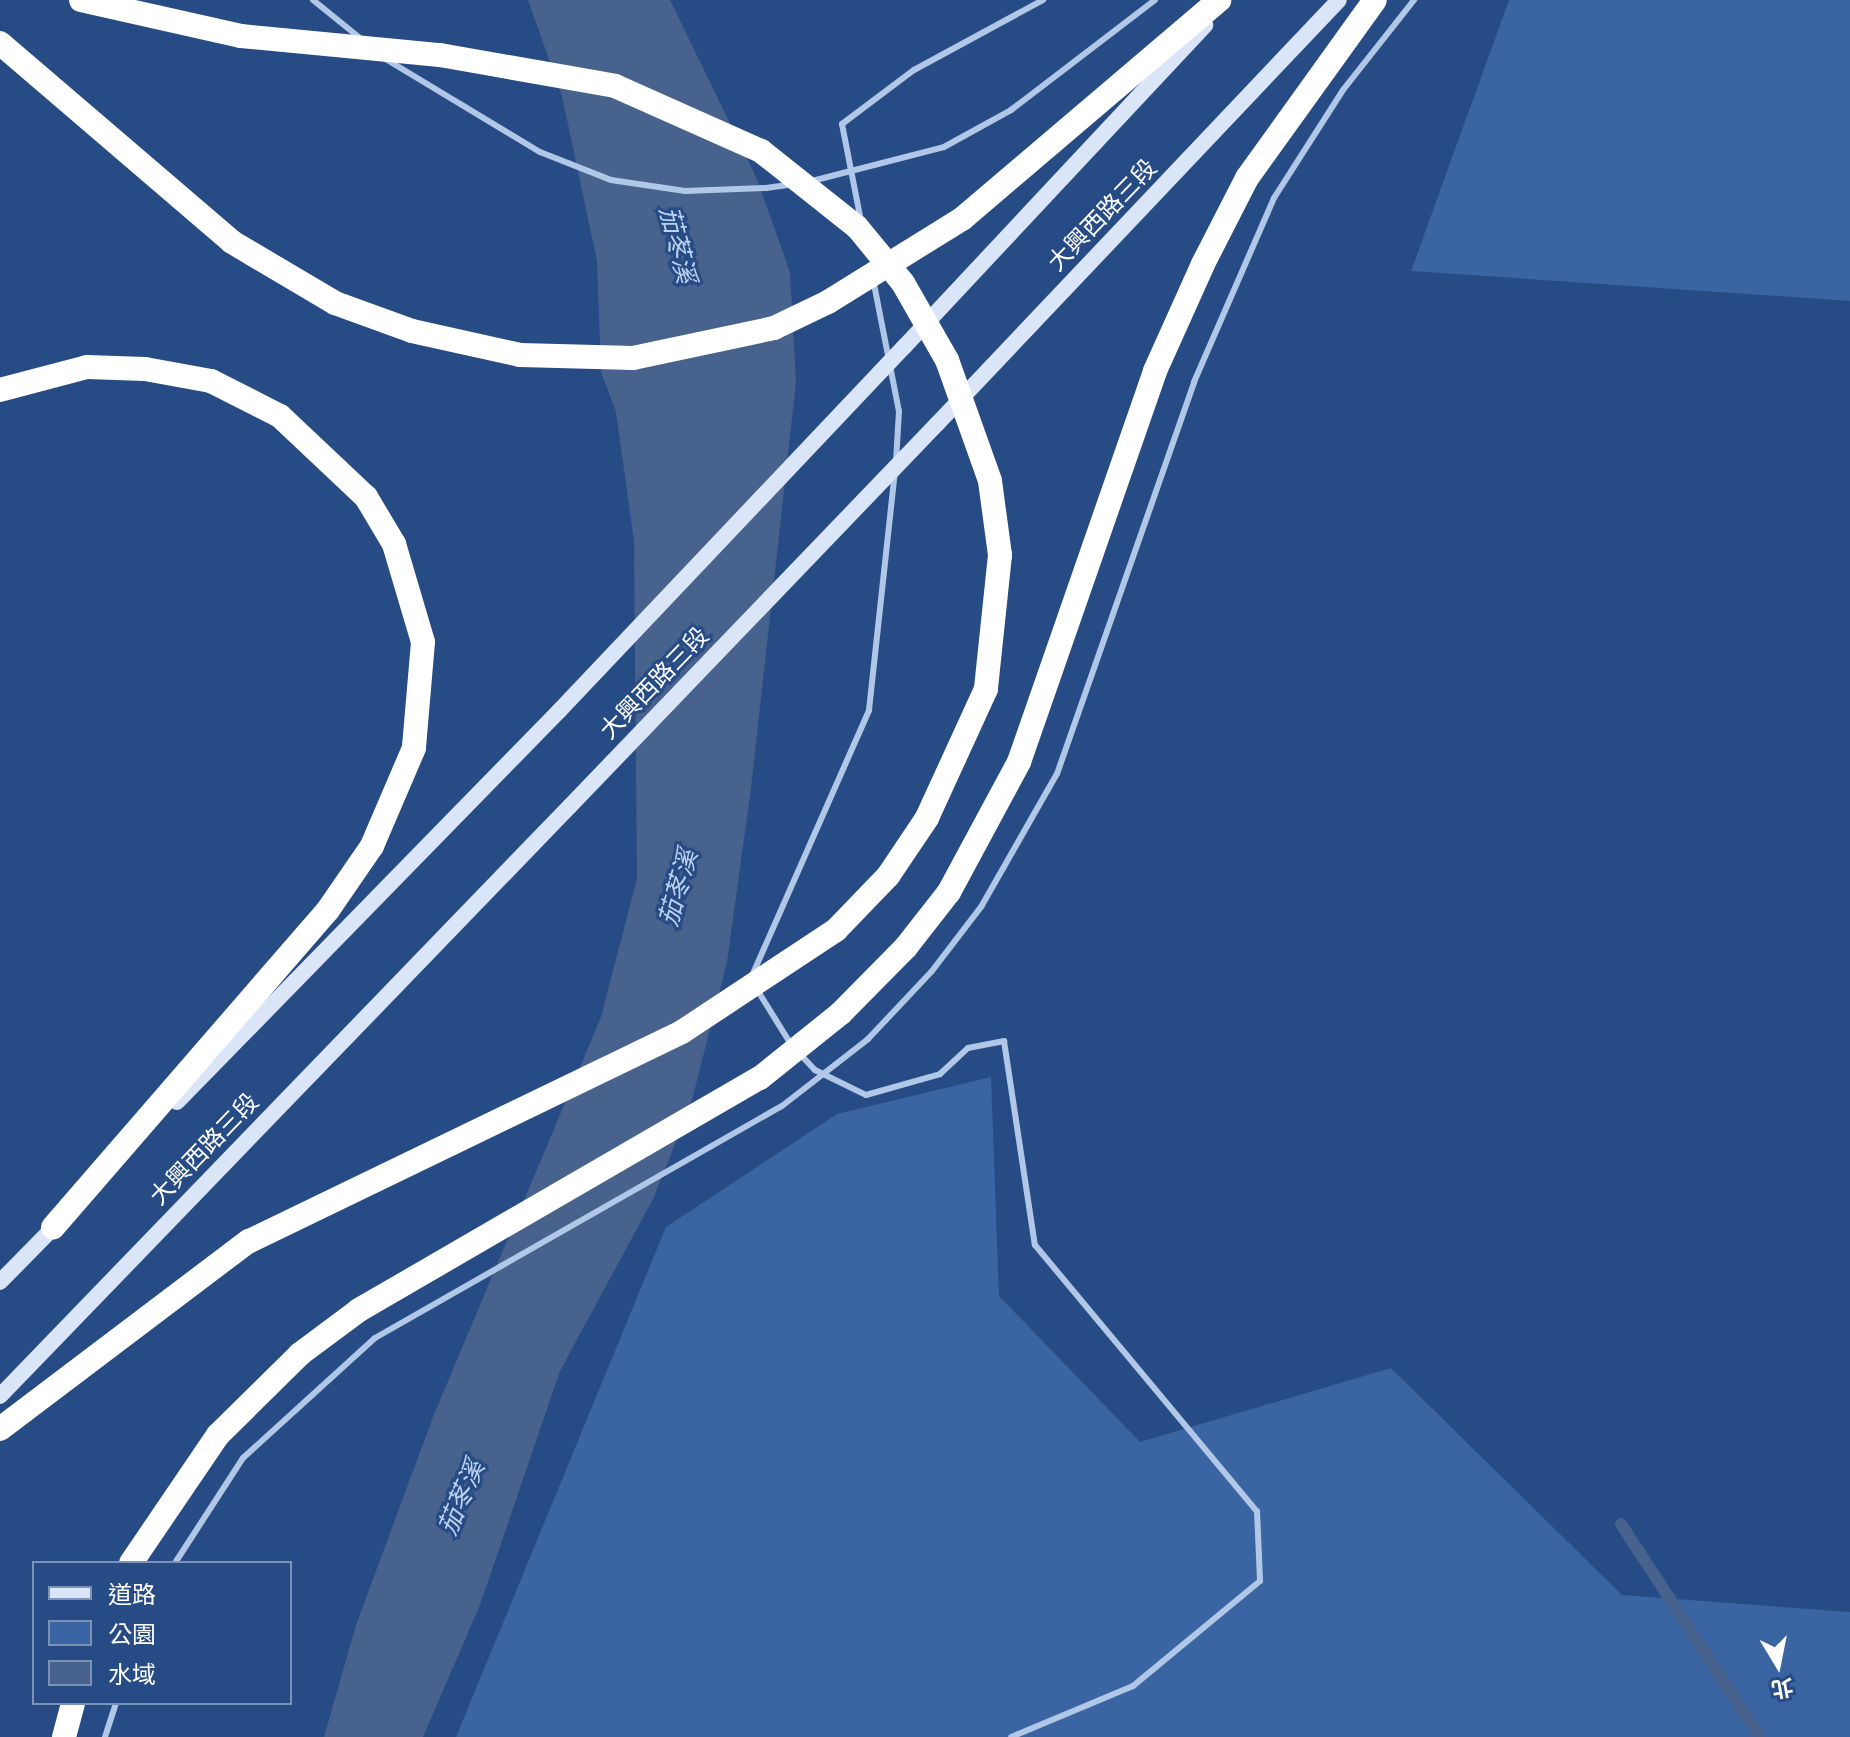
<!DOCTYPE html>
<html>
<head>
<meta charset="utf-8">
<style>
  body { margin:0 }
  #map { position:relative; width:1850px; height:1737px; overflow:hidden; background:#264b85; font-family:Jost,"Noto Sans TC",sans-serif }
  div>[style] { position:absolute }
  .green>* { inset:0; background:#3a64a2 }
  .water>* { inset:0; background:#47628c }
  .stream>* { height:12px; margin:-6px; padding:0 6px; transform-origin:6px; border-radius:6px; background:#47628c }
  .lane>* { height:6px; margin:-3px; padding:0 3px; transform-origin:3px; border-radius:3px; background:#b0c7e8 }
  .secondary>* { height:16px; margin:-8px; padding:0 8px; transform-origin:8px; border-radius:8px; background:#dae5f7 }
  .highway>* { height:24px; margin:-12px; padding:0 12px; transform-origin:12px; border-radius:12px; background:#fff }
  .lane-bridge>* { height:6px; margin:-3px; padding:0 3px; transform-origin:3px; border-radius:3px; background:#b0c7e8 }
  .secondary-bridge>* { height:16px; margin:-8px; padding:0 8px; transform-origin:8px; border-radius:8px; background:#dae5f7 }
  .highway-bridge>* { height:24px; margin:-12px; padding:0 12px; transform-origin:12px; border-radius:12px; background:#fff }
  span { translate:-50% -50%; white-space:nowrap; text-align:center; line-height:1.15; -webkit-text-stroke:6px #264b85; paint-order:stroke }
  .street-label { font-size:24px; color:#fff }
  .water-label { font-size:26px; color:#bcd1ef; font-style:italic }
  .legend { position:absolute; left:32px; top:1561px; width:260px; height:144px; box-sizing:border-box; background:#264b85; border:2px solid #7d93b6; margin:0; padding:10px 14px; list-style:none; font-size:24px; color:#fff }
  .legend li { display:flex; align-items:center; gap:16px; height:40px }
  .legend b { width:40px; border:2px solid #7d93b6 }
  .north { position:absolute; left:1738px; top:1625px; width:80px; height:80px; -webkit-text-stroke:6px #264b85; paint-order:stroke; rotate:170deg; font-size:22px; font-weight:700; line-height:32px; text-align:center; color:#fff }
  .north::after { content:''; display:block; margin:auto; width:28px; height:36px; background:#fff; clip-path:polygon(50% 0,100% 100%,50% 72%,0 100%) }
</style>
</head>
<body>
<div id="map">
  <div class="green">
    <i style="clip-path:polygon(1509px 0,1850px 0,1850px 301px,1411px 271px)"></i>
    <i style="clip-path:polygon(991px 1077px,999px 1296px,1140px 1442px,1391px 1368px,1622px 1595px,1850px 1612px,1850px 1737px,456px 1737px,666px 1227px,837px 1114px)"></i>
  </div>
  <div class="water">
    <i style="clip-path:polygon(528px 0,670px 0,756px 177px,790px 272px,796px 382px,751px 788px,727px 962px,691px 1104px,653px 1199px,560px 1371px,480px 1605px,423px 1737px,324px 1737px,356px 1625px,433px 1417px,601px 1017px,637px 878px,634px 541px,616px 412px,601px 372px,597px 261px,562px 96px)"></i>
  </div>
  <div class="stream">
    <i style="left:1621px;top:1524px;width:254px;rotate:56.9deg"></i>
  </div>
  <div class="lane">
    <i style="left:313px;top:0;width:60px;rotate:39deg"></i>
    <i style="left:384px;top:58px;width:182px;rotate:31.1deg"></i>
    <i style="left:540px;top:152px;width:76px;rotate:21.5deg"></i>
    <i style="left:611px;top:180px;width:75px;rotate:8.5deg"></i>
    <i style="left:685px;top:191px;width:81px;rotate:-2.1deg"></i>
    <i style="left:944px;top:147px;width:77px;rotate:-28.9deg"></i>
    <i style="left:1011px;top:110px;width:181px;rotate:-37.4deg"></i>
    <i style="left:861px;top:221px;width:99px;rotate:-101.1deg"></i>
    <i style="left:842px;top:124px;width:90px;rotate:-36.9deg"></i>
    <i style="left:914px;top:70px;width:147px;rotate:-28.5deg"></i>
    <i style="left:873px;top:279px;width:135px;rotate:78.9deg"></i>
    <i style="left:899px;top:411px;width:50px;rotate:93.4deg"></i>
    <i style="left:932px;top:971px;width:81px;rotate:-52.6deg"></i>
    <i style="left:981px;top:907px;width:153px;rotate:-60.3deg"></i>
    <i style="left:1057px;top:774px;width:415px;rotate:-70.7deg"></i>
    <i style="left:1194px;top:382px;width:201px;rotate:-66.5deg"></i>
    <i style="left:1274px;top:198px;width:128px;rotate:-57.4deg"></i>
    <i style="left:1343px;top:90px;width:115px;rotate:-51.7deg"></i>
    <i style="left:751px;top:978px;width:293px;rotate:-66.2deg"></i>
    <i style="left:869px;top:710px;width:239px;rotate:-83.8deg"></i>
    <i style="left:756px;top:988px;width:68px;rotate:58.2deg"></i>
    <i style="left:800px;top:1054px;width:22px;rotate:47deg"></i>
    <i style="left:815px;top:1070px;width:57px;rotate:26.1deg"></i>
    <i style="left:866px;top:1095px;width:77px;rotate:-15.8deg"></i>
    <i style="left:940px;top:1074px;width:38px;rotate:-43deg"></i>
    <i style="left:968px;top:1048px;width:37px;rotate:-11deg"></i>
    <i style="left:1004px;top:1041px;width:206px;rotate:81.4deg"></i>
    <i style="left:1035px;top:1245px;width:346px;rotate:50.2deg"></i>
    <i style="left:1257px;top:1511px;width:70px;rotate:87.5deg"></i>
    <i style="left:1260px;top:1581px;width:165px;rotate:140.4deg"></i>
    <i style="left:1133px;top:1686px;width:132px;rotate:157.3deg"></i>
    <i style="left:175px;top:1563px;width:125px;rotate:-57.1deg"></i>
    <i style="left:105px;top:1737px;width:36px;rotate:-72deg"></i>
  </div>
  <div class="secondary">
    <i style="left:904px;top:347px;width:441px;rotate:-46.9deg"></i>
    <i style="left:937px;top:424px;width:584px;rotate:-46.53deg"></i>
    <i style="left:177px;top:1102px;width:547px;rotate:-45.67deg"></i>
    <i style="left:0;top:1282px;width:86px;rotate:-45.5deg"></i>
    <i style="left:0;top:1396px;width:820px;rotate:-45.99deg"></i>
  </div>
  <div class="highway">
    <i style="left:0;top:43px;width:306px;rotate:40.6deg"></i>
    <i style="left:232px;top:242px;width:120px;rotate:30.6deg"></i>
    <i style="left:335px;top:303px;width:82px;rotate:20deg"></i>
    <i style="left:412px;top:331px;width:111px;rotate:12.5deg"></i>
    <i style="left:520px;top:355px;width:113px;rotate:1.5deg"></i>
    <i style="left:633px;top:358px;width:144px;rotate:-12deg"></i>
    <i style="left:774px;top:328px;width:60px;rotate:-25.7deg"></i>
    <i style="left:962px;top:219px;width:338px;rotate:-40.4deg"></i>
    <i style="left:0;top:390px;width:90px;rotate:-14.8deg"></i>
    <i style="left:87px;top:367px;width:58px;rotate:2deg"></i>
    <i style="left:145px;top:369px;width:67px;rotate:10.3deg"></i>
    <i style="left:211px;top:381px;width:77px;rotate:26.9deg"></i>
    <i style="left:280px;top:416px;width:118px;rotate:43.3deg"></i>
    <i style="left:366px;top:497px;width:55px;rotate:59.2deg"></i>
    <i style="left:394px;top:544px;width:102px;rotate:73.5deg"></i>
    <i style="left:423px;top:642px;width:106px;rotate:94.9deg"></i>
    <i style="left:414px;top:748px;width:107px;rotate:113.2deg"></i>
    <i style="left:372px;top:846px;width:78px;rotate:124.5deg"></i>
    <i style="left:328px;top:910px;width:420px;rotate:130.9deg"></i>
    <i style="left:906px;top:947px;width:70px;rotate:-52deg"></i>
    <i style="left:949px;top:892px;width:148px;rotate:-61.7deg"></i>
    <i style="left:1019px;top:762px;width:414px;rotate:-70.8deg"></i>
    <i style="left:1155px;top:371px;width:117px;rotate:-65.8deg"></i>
    <i style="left:1203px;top:264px;width:97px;rotate:-62.9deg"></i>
    <i style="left:1247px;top:178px;width:219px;rotate:-54.3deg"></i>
    <i style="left:0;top:1429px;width:312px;rotate:-37.1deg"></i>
    <i style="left:131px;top:1563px;width:155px;rotate:-55.8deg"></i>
    <i style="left:64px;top:1737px;width:35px;rotate:-75deg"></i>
  </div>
  <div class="lane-bridge">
    <i style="left:812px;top:181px;width:136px;rotate:-14.4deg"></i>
    <i style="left:766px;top:188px;width:27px;rotate:-8deg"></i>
    <i style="left:243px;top:1458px;width:178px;rotate:-42.3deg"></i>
    <i style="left:375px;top:1338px;width:468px;rotate:-29.7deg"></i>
    <i style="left:782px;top:1106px;width:109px;rotate:-37.9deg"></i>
    <i style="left:868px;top:1039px;width:93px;rotate:-46.7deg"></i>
  </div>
  <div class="secondary-bridge">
    <i style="left:559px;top:711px;width:502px;rotate:-46.54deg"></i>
    <i style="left:570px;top:806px;width:530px;rotate:-46.15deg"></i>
  </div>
  <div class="highway-bridge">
    <i style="left:81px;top:0;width:164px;rotate:12.7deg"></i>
    <i style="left:241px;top:36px;width:200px;rotate:5.5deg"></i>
    <i style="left:440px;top:55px;width:178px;rotate:10deg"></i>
    <i style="left:615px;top:86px;width:160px;rotate:24deg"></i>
    <i style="left:761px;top:151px;width:122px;rotate:38.4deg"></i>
    <i style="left:857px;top:227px;width:72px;rotate:50.6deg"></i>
    <i style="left:903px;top:283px;width:89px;rotate:60.3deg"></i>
    <i style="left:947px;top:360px;width:128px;rotate:70.4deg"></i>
    <i style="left:990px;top:481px;width:75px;rotate:82.3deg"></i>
    <i style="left:1000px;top:555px;width:135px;rotate:96deg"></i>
    <i style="left:986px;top:689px;width:142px;rotate:114.6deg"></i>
    <i style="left:927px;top:818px;width:70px;rotate:123.9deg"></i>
    <i style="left:888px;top:876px;width:75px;rotate:133.9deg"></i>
    <i style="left:836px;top:930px;width:185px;rotate:146.5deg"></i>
    <i style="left:682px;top:1032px;width:481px;rotate:154.2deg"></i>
    <i style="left:828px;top:302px;width:158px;rotate:-31.8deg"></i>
    <i style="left:218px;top:1435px;width:115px;rotate:-44.6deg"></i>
    <i style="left:300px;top:1354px;width:74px;rotate:-36.7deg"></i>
    <i style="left:359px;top:1310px;width:463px;rotate:-30.1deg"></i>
    <i style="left:760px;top:1078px;width:104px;rotate:-38.7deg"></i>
    <i style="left:841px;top:1013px;width:93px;rotate:-45.4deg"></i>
  </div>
  <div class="street-label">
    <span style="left:1102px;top:215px;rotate:-46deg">大興西路三段</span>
    <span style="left:654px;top:683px;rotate:-46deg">大興西路三段</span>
    <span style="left:204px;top:1149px;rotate:-46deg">大興西路三段</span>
  </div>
  <div class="water-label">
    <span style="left:677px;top:245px;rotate:76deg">茄苳溪</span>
    <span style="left:679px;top:888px;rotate:-74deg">茄苳溪</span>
    <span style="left:462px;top:1498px;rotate:-67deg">茄苳溪</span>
  </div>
  <ul class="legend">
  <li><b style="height:10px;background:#dae5f7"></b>道路</li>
  <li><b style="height:22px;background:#3a64a2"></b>公園</li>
  <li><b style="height:22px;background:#47628c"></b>水域</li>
  </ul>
  <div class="north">北</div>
</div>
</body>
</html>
